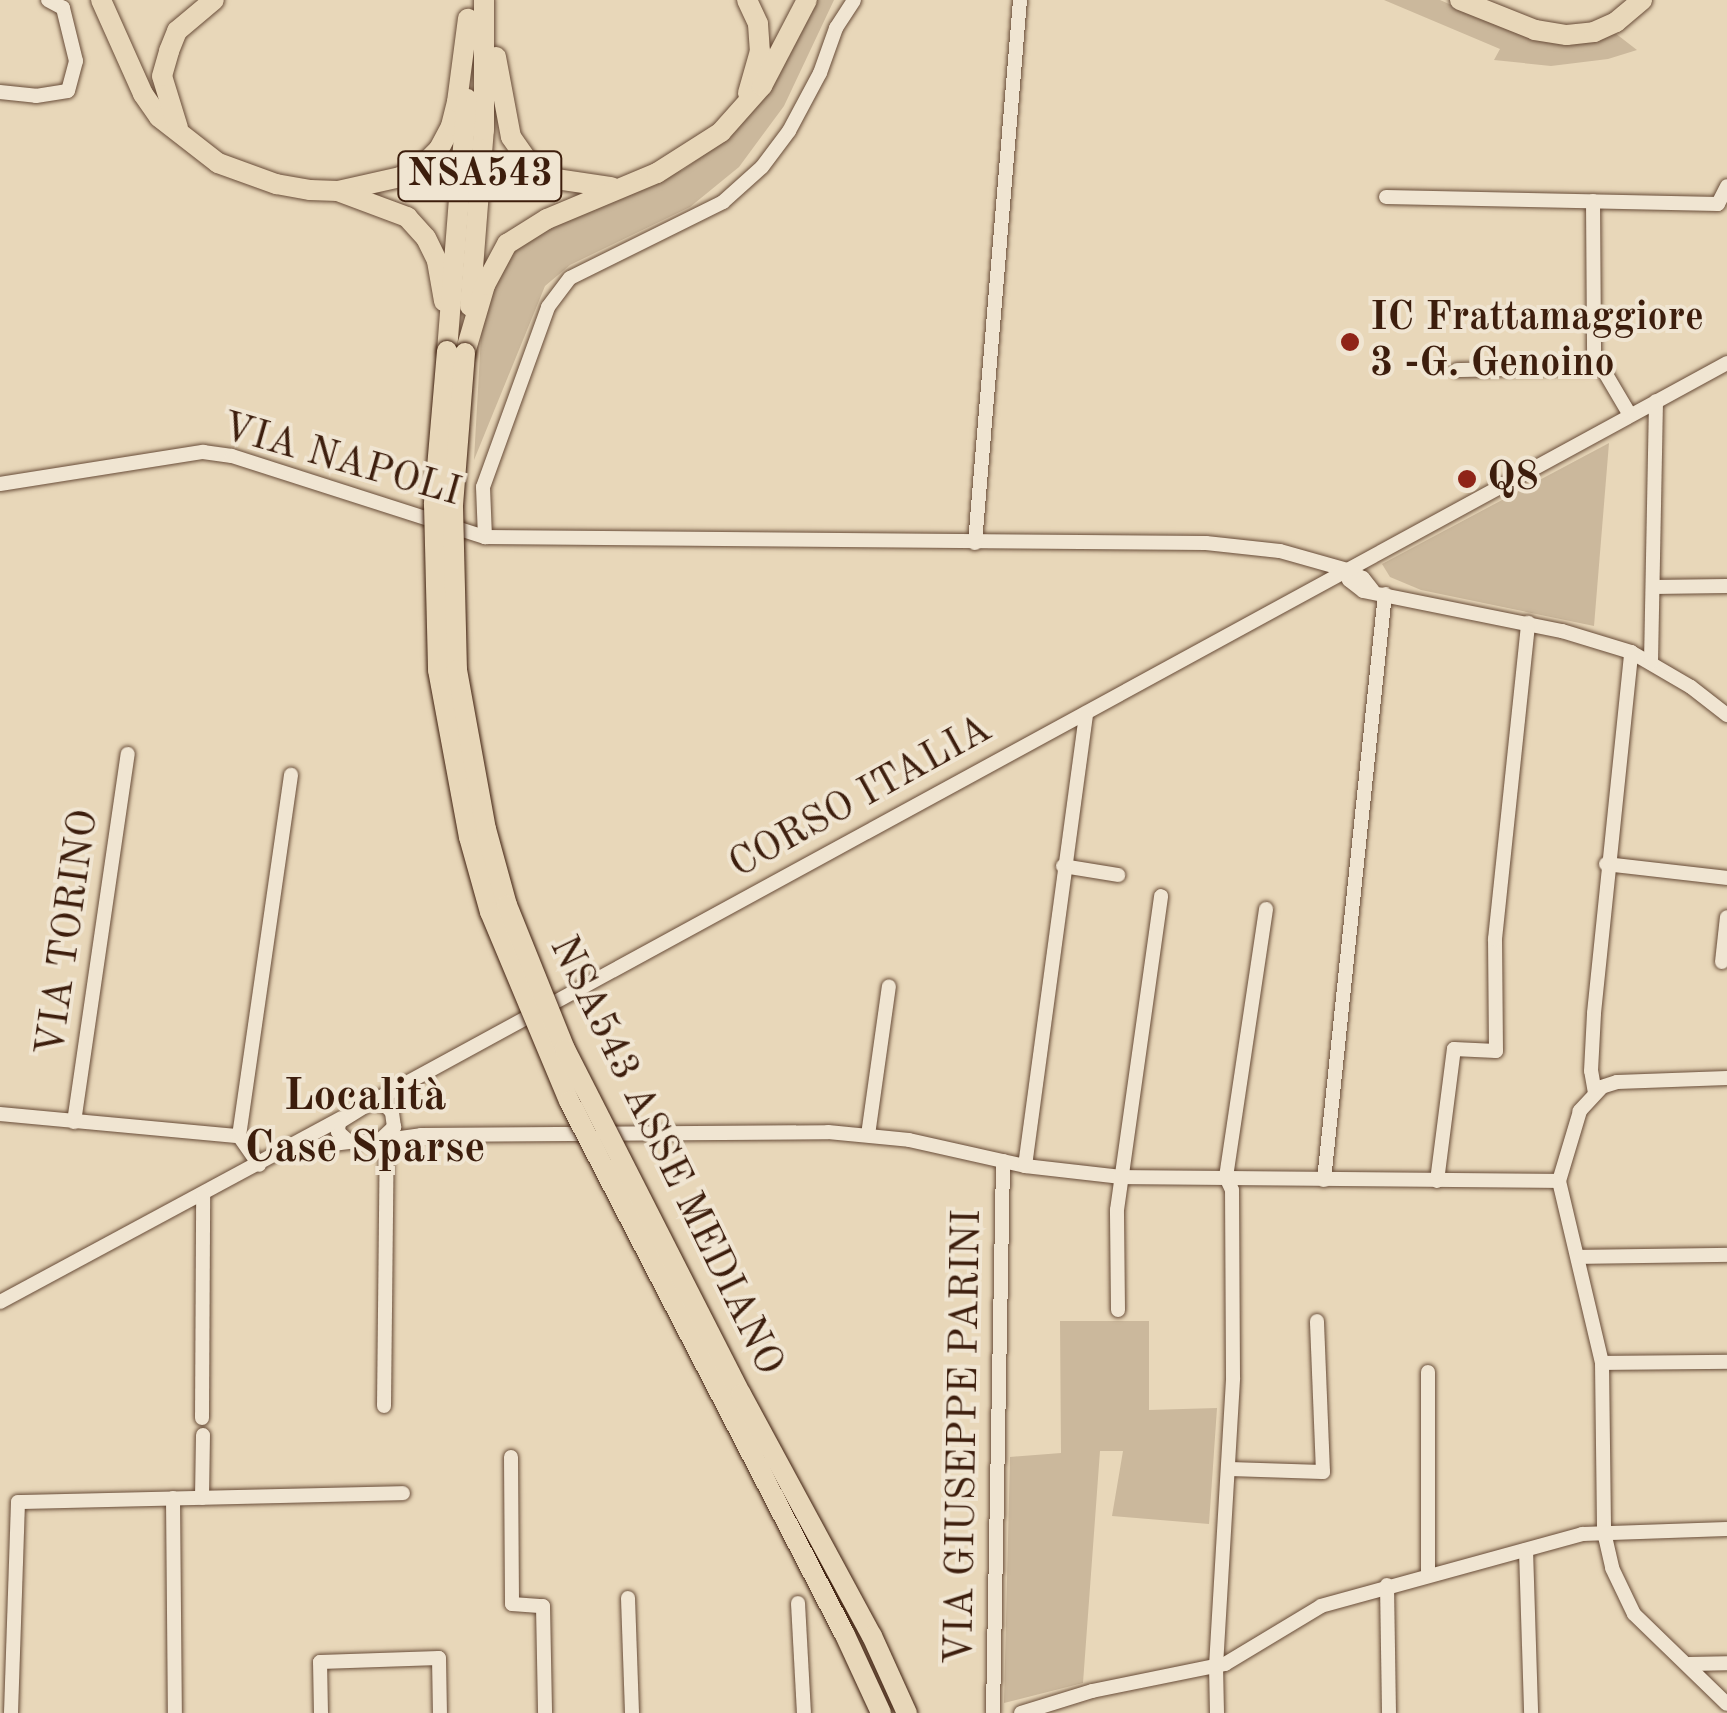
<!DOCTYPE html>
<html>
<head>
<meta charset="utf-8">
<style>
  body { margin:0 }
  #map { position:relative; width:1727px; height:1713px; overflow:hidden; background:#e8d7b9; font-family:"Old Standard TT",serif }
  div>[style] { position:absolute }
  .green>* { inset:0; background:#cbb89c }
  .roads { filter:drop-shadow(0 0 2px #684c38) drop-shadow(0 0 2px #684c38) }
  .minor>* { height:14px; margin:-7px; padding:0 7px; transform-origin:7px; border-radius:7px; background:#f0e5d2 }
  .highway>* { height:20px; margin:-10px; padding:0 10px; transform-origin:10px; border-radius:10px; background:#e8d7b9 }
  .bridges { filter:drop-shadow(0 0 2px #3d1e0d) drop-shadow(0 0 2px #3d1e0d) }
  .highway-bridge>* { height:20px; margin:-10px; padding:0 10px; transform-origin:10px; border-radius:10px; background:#e8d7b9 }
  .dots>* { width:28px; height:28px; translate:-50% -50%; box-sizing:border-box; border:5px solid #f0e5d2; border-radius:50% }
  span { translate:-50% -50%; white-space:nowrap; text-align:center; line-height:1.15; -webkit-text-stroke:8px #f0e5d2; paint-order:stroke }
  .shield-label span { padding:2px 8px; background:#f0e5d2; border:2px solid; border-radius:8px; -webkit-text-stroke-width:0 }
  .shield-label { font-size:38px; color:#3d1e0d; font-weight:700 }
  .poi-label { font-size:40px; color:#3d1e0d; font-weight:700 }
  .left { translate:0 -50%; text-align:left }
  .street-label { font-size:40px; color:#3d1e0d }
  .quarter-label { font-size:45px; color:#3d1e0d; font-weight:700 }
</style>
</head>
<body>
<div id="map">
  <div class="green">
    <i style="clip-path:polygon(814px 0,834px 0,784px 106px,739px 167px,690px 207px,570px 265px,545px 286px,474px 460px,482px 318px,510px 249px,541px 224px,683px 170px,735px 132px,772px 86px)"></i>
    <i style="clip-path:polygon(1384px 0,1440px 0,1511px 31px,1615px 33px,1637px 50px,1608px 59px,1551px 66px,1494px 60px,1500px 49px)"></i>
    <i style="clip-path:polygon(1609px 443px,1594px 626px,1421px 590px,1390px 577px,1382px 564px)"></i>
    <i style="clip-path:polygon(1060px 1321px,1149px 1321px,1149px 1410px,1217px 1408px,1209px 1524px,1112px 1516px,1123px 1451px,1100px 1451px,1083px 1683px,1004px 1703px,1010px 1457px,1061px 1453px)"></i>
  </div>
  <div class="roads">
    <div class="minor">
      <i style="left:0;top:92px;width:36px;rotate:6deg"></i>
      <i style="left:36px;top:96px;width:32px;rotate:-9deg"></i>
      <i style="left:68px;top:91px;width:31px;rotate:-75deg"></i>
      <i style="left:76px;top:61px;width:55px;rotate:-103.8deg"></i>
      <i style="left:63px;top:8px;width:17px;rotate:-152deg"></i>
      <i style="left:1386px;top:197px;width:332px;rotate:1.2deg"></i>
      <i style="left:1718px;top:204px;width:20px;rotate:-63deg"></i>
      <i style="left:1593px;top:201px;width:153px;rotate:89.6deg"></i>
      <i style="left:1594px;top:354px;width:71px;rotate:59.5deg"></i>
      <i style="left:1457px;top:370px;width:143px;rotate:-1.2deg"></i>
      <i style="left:0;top:484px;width:206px;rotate:-9deg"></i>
      <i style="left:203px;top:452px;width:29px;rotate:8deg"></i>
      <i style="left:232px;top:456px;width:266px;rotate:17.8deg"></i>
      <i style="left:485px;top:537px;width:721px;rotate:0.48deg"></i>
      <i style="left:1206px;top:543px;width:74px;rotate:6.2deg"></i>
      <i style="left:1280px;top:551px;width:70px;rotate:15.8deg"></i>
      <i style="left:1347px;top:570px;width:18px;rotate:27deg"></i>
      <i style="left:1363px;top:578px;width:16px;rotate:52deg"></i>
      <i style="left:485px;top:537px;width:50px;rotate:-92.3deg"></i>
      <i style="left:483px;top:487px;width:191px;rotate:-70.1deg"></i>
      <i style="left:548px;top:307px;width:36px;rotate:-53deg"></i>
      <i style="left:570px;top:278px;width:171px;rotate:-26.4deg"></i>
      <i style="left:723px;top:202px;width:52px;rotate:-41.9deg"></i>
      <i style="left:762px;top:167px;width:45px;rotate:-53.1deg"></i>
      <i style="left:789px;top:131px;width:66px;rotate:-61.9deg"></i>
      <i style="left:820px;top:73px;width:48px;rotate:-70.4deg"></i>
      <i style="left:836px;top:28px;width:33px;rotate:-57deg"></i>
      <i style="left:975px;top:543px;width:545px;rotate:-85.26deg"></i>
      <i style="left:1347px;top:570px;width:10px;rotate:79deg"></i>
      <i style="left:1349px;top:580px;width:18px;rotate:38deg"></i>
      <i style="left:1363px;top:591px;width:203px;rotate:11.4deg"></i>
      <i style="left:1562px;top:631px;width:72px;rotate:16.9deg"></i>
      <i style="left:1631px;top:652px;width:69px;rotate:30.3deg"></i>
      <i style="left:1691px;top:687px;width:46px;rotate:37.9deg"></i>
      <i style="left:1653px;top:587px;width:74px;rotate:-0.8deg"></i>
      <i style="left:1651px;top:662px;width:261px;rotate:-88.9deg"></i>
      <i style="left:1606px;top:864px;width:122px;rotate:6.6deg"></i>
      <i style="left:1063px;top:866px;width:56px;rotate:9.3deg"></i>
      <i style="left:1722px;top:962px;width:45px;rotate:-83.7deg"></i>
      <i style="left:1727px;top:1078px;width:110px;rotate:177.9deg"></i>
      <i style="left:1617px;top:1082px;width:16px;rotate:162deg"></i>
      <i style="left:1602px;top:1087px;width:33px;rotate:133deg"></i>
      <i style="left:1580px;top:1111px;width:73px;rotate:106.7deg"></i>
      <i style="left:1559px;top:1181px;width:187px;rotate:76.7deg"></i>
      <i style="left:1602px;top:1363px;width:169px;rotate:89.3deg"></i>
      <i style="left:1604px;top:1532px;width:37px;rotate:77deg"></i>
      <i style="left:1612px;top:1568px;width:51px;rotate:64.4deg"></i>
      <i style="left:1634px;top:1614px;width:129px;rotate:44.1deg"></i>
      <i style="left:1595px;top:1093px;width:22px;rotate:-100deg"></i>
      <i style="left:1591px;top:1071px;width:58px;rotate:-87deg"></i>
      <i style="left:1594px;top:1013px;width:363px;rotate:-84.1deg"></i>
      <i style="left:370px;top:1103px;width:1546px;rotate:-28.6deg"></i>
      <i style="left:0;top:1114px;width:240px;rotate:5.3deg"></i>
      <i style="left:239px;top:1136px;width:35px;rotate:55deg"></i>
      <i style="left:74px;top:1122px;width:372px;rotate:-81.7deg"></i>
      <i style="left:868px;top:1135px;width:150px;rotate:-82deg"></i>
      <i style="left:239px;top:1136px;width:365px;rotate:-81.8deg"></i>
      <i style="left:379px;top:1141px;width:21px;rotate:-43deg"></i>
      <i style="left:394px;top:1127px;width:15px;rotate:-98deg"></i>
      <i style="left:392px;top:1112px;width:10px;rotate:-135deg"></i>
      <i style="left:385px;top:1105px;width:15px;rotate:-172deg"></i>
      <i style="left:370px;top:1103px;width:36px;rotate:148deg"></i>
      <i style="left:339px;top:1122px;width:10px;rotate:96deg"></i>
      <i style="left:338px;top:1132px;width:15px;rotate:42deg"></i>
      <i style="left:349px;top:1142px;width:30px;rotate:-2deg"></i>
      <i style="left:379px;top:1141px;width:42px;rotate:-8.1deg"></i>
      <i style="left:421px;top:1135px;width:407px;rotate:-0.4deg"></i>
      <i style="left:828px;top:1132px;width:81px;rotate:5.6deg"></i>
      <i style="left:909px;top:1140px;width:119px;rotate:12.6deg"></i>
      <i style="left:1025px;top:1166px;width:97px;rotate:6.5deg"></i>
      <i style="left:1121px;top:1177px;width:438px;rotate:0.5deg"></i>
      <i style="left:293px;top:1149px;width:56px;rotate:-7.1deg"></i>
      <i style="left:1025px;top:1166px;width:457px;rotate:-82.3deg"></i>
      <i style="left:1324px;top:1180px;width:589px;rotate:-84.06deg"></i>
      <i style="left:1437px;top:1181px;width:133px;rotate:-82.7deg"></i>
      <i style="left:1454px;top:1049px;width:42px;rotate:2.7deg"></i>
      <i style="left:1496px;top:1051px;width:112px;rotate:-90.5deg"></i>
      <i style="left:1495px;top:939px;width:318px;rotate:-84deg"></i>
      <i style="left:1579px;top:1257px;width:148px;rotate:-0.8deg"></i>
      <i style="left:0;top:1302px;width:388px;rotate:-28.3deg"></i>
      <i style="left:1118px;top:1310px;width:100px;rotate:-90.6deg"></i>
      <i style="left:1117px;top:1210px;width:317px;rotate:-82deg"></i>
      <i style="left:1602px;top:1363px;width:125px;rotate:-0.5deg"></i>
      <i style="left:1428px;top:1372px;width:202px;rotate:90deg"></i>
      <i style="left:384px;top:1406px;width:266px;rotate:-89.4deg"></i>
      <i style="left:202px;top:1418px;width:222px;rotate:-89.7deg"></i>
      <i style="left:511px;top:1457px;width:147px;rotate:89.6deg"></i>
      <i style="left:512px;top:1604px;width:31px;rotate:4deg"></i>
      <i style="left:543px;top:1606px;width:107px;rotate:88.9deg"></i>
      <i style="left:1229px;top:1469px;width:94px;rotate:1.8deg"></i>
      <i style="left:1323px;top:1472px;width:151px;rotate:-92.3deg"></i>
      <i style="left:173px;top:1498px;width:215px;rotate:89.5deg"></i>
      <i style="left:202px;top:1498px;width:63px;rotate:-89.1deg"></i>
      <i style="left:1526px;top:1550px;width:163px;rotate:88.2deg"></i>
      <i style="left:1387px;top:1585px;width:128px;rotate:89.1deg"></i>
      <i style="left:628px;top:1598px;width:115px;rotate:88deg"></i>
      <i style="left:798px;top:1603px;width:110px;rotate:86.9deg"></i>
      <i style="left:1688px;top:1664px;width:39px;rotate:-1deg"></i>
      <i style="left:11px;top:1713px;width:211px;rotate:-88.1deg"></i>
      <i style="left:18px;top:1502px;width:385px;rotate:-1.3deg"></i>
      <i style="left:321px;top:1713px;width:51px;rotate:-91.1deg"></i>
      <i style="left:320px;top:1662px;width:119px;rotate:-1.9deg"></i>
      <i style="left:439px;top:1658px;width:55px;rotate:89deg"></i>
      <i style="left:993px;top:1713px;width:552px;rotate:-88.96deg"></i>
      <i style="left:1021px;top:1713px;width:74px;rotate:-17.2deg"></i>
      <i style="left:1092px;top:1691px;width:136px;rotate:-11.5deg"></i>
      <i style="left:1225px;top:1664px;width:112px;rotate:-31.1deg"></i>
      <i style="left:1321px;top:1606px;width:271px;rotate:-15.4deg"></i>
      <i style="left:1582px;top:1534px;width:145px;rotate:-2deg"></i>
      <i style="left:1217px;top:1713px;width:47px;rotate:-91.2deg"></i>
      <i style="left:1216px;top:1666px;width:289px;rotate:-86.6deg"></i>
      <i style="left:1233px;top:1378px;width:188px;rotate:-90.3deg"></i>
      <i style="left:1232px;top:1190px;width:14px;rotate:-115deg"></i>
      <i style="left:1226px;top:1177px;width:271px;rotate:-81.5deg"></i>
    </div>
    <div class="highway">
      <i style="left:101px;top:0;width:103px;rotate:65.9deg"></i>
      <i style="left:143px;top:94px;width:28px;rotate:55deg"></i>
      <i style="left:159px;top:117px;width:75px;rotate:37.9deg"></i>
      <i style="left:218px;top:163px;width:62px;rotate:19.9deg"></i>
      <i style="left:276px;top:184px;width:35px;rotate:10deg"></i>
      <i style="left:310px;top:190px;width:28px;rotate:2deg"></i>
      <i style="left:338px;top:191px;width:64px;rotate:-12.7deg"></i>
      <i style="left:400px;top:177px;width:23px;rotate:-25deg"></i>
      <i style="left:421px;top:167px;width:25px;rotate:-45deg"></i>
      <i style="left:439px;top:149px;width:26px;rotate:-62deg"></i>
      <i style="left:451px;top:126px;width:25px;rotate:-76deg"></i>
      <i style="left:457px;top:102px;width:84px;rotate:-82.5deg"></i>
      <i style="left:747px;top:0;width:26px;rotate:65deg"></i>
      <i style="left:758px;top:24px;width:27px;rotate:86deg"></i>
      <i style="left:760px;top:51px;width:44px;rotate:105.9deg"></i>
      <i style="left:1460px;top:0;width:81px;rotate:21.8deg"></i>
      <i style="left:1535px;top:30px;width:32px;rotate:9deg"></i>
      <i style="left:1567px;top:35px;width:27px;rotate:-6deg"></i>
      <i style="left:1594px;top:32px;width:24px;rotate:-24deg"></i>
      <i style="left:1616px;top:22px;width:34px;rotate:-40deg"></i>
      <i style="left:496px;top:57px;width:81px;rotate:79.4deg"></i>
      <i style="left:511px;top:137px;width:33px;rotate:55deg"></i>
      <i style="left:530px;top:164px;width:30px;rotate:30deg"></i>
      <i style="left:556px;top:179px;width:56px;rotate:8.3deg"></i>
      <i style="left:178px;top:128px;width:54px;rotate:-107.1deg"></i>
      <i style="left:162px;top:76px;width:26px;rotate:-74deg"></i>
      <i style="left:169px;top:51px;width:22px;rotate:-68deg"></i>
      <i style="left:177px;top:31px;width:48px;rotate:-40deg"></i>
      <i style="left:340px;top:192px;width:72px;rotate:20.5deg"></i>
      <i style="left:407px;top:217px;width:28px;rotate:48deg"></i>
      <i style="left:426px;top:238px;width:25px;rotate:64deg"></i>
      <i style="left:437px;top:261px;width:41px;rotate:80.1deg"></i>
      <i style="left:470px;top:306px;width:177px;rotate:-85.5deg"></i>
      <i style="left:484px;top:130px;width:130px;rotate:-90deg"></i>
      <i style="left:447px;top:351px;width:253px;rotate:-85.5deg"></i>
      <i style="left:465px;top:353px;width:71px;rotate:-73.6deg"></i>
      <i style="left:485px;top:285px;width:47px;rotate:-61.8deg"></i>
      <i style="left:507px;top:244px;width:47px;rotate:-32deg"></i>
      <i style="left:547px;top:219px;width:119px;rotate:-22.7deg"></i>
      <i style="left:657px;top:173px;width:76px;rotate:-32.6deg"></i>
      <i style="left:721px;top:132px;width:62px;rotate:-48.3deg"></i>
      <i style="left:762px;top:86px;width:97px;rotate:-62.4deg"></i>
    </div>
  </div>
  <div class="bridges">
    <div class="highway-bridge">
      <i style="left:447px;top:351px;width:154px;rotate:94.9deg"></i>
      <i style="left:434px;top:504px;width:166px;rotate:88.6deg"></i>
      <i style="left:438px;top:670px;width:170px;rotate:79.5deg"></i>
      <i style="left:469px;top:837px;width:78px;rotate:74.4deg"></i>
      <i style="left:490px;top:912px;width:205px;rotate:67.3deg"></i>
      <i style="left:569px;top:1101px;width:601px;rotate:62.67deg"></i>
      <i style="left:845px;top:1635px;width:86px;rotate:65.2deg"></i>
      <i style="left:465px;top:353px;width:154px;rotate:94.5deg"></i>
      <i style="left:453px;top:507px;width:163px;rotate:88.6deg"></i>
      <i style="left:457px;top:670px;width:162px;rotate:79.7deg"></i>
      <i style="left:486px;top:829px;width:79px;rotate:74.6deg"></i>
      <i style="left:507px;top:905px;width:155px;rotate:68.1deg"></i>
      <i style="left:565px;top:1049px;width:387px;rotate:63deg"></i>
      <i style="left:741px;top:1394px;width:275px;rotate:61.6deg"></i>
      <i style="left:872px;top:1636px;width:85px;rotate:65.6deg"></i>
    </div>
  </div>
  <div class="dots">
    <i style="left:1350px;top:342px;background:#8f2418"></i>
    <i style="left:1467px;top:479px;background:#8f2418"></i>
  </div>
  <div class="shield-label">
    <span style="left:480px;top:176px">NSA543</span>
  </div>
  <div class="poi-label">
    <span class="left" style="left:1370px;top:342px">IC Frattamaggiore<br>3 -G. Genoino</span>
    <span class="left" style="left:1487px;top:479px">Q8</span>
  </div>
  <div class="street-label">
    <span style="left:341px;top:461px;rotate:16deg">VIA NAPOLI</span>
    <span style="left:861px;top:798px;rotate:-29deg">CORSO ITALIA</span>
    <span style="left:69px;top:933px;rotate:-82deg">VIA TORINO</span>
    <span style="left:665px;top:1156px;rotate:64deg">NSA543 ASSE MEDIANO</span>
    <span style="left:965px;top:1437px;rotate:-89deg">VIA GIUSEPPE PARINI</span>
  </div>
  <div class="quarter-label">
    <span style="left:365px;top:1124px">Località<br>Case Sparse</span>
  </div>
</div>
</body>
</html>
